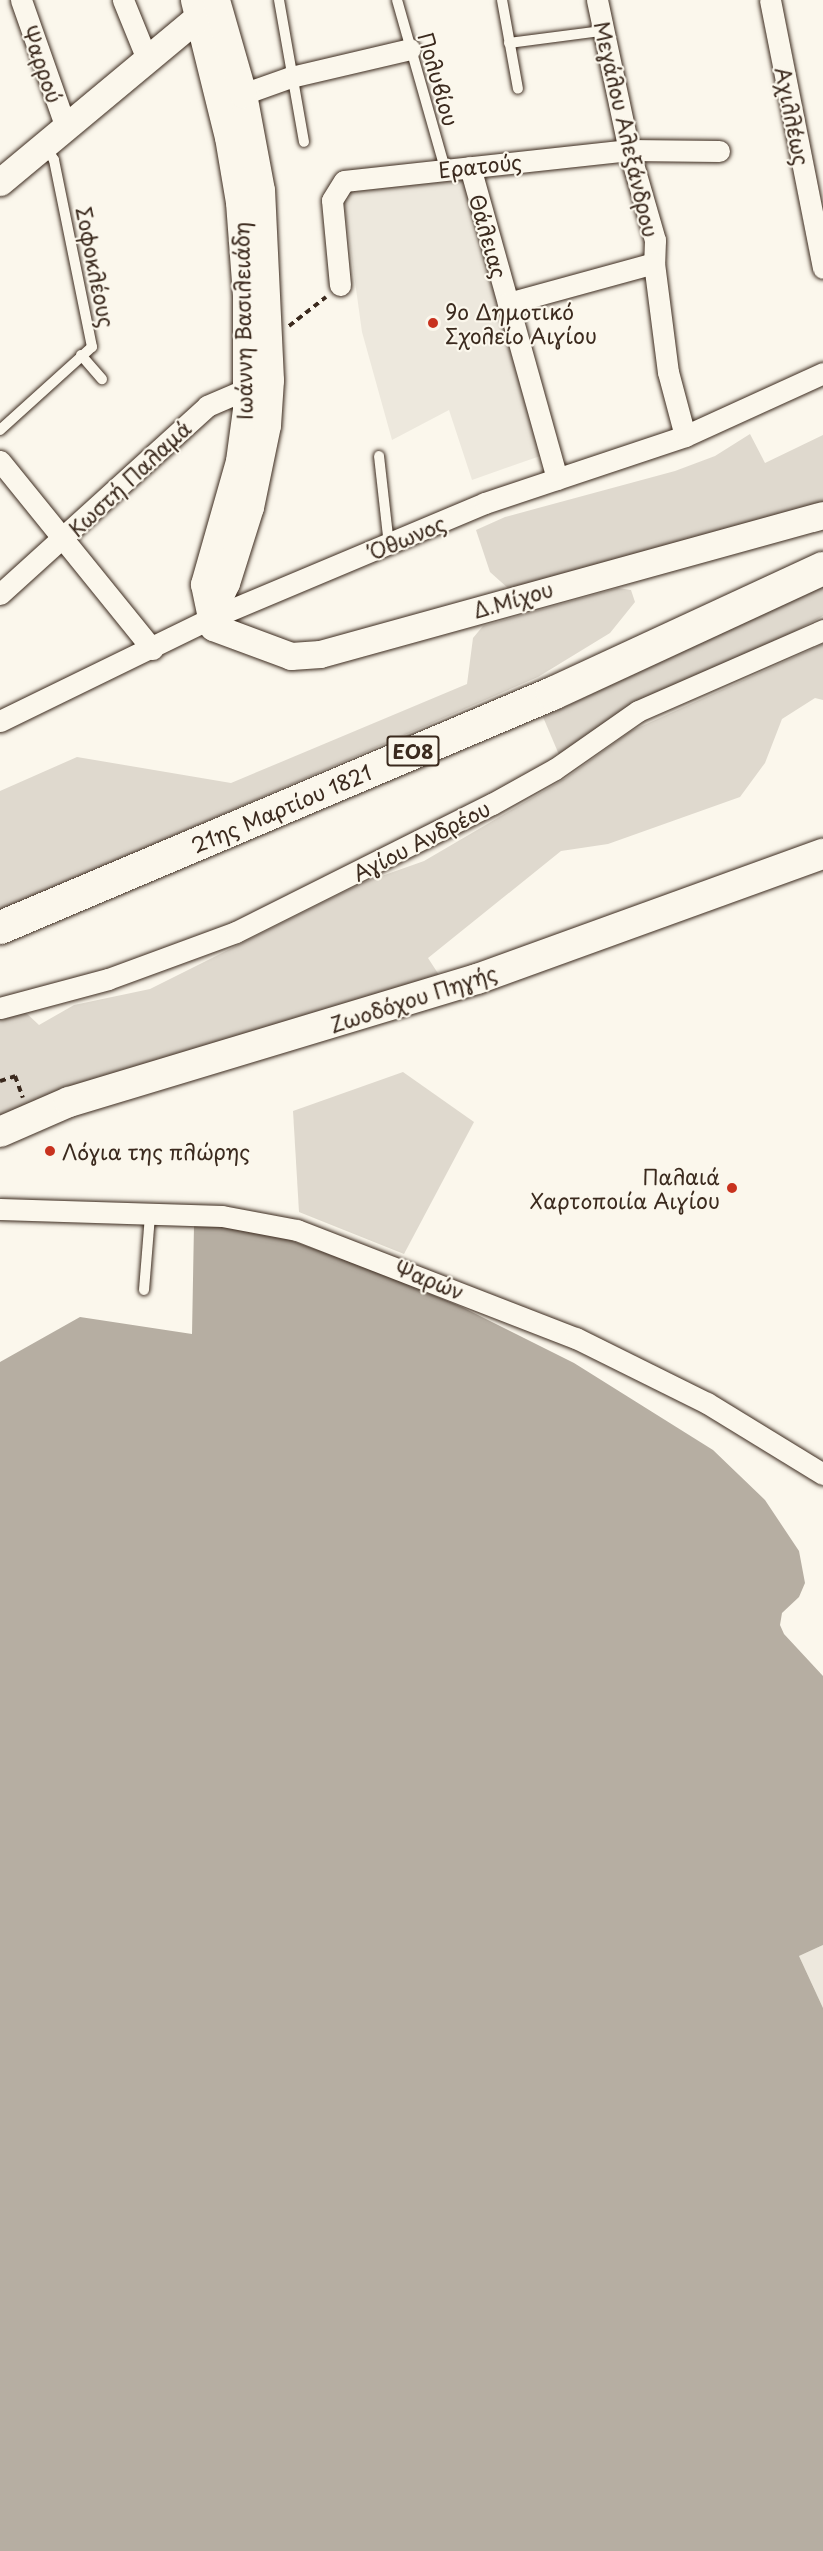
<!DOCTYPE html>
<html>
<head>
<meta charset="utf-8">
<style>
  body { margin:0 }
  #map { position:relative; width:823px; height:2551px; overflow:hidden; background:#fbf7ec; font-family:"Playpen Sans",sans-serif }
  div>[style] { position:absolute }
  .built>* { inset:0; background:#ede8dd }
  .green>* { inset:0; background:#dfd9ce }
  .water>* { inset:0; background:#b6aea2 }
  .path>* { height:4px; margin-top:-2px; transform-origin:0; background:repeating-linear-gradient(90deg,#3b2a1e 0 6px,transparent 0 10.5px) }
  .roads { filter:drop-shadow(0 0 2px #3b2a1e) drop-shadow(0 0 2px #3b2a1e) }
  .service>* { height:10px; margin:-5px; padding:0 5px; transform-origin:5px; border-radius:5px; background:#fbf7ec }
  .minor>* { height:21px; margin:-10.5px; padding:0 10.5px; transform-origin:10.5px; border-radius:10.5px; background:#fbf7ec }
  .tertiary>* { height:27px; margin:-13.5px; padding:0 13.5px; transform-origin:13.5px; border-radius:13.5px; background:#fbf7ec }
  .secondary>* { height:30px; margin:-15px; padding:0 15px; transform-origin:15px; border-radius:15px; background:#fbf7ec }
  .primary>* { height:33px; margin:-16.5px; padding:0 16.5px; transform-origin:16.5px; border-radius:16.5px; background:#fbf7ec }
  .dots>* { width:16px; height:16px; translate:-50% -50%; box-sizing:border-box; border:3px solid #fbf7ec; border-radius:50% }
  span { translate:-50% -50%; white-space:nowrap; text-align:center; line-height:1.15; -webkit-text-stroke:4.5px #fbf7ec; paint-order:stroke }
  .shield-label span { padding:2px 4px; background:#fbf7ec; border:2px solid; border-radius:4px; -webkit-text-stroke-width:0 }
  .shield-label { font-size:20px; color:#3b2a1e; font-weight:700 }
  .street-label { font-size:21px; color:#3b2a1e }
  .poi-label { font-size:21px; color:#3b2a1e }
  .left { translate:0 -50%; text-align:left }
  .right { translate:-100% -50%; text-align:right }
</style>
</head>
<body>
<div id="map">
  <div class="built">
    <i style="clip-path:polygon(464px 176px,543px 455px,472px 480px,449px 410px,392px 440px,362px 332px,343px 195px,347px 191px)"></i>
    <i style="clip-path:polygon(823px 1945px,823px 2008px,799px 1956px)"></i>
  </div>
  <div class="green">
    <i style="clip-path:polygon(750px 434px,765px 463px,823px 435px,823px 506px,510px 590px,490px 572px,476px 530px,505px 517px,675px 471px,715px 456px)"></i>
    <i style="clip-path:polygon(823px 586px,823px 616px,560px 757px,543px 717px)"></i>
    <i style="clip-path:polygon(618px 588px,631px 590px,635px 602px,610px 633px,538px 677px,0 911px,0 791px,77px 757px,231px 783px,467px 684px,473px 638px,483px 626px)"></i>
    <i style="clip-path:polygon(823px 644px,823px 700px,815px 698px,782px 719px,765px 763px,740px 797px,608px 844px,561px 851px,428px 958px,441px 978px,0 1116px,0 1016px,22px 1009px,39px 1025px,74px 1005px,150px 989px,362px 883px,424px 861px,566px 778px,631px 731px)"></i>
    <i style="clip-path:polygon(403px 1072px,474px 1122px,404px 1254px,299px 1212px,293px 1111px)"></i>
  </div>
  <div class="water">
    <i style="clip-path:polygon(209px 1224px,276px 1235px,378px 1272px,462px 1307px,574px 1363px,713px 1450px,765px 1500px,799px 1551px,805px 1583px,799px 1597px,782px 1613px,780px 1625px,784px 1634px,823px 1676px,823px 1945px,799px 1956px,823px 2008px,823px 2551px,0 2551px,0 1362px,80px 1317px,192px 1334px,194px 1225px)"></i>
  </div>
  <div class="path">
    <i style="left:289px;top:326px;width:47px;rotate:-38.1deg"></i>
    <i style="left:0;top:1081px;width:16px;rotate:-18deg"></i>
    <i style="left:15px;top:1076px;width:23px;rotate:70deg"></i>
  </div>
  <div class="roads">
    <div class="service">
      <i style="left:279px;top:0;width:144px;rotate:80deg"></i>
      <i style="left:397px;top:0;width:176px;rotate:74.1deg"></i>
      <i style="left:502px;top:0;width:90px;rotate:79.8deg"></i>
      <i style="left:509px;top:43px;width:94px;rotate:-7.4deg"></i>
      <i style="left:81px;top:355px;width:32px;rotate:49deg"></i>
      <i style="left:0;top:430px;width:124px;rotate:-42.1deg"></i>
      <i style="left:92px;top:347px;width:191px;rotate:-101.5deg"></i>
      <i style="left:54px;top:160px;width:17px;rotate:-123deg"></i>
      <i style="left:379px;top:456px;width:90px;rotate:83.6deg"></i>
      <i style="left:144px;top:1290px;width:75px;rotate:-85.4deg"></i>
    </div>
    <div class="minor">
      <i style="left:21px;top:0;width:136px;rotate:70.6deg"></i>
      <i style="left:123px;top:0;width:64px;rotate:67.9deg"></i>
      <i style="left:597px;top:0;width:153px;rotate:78deg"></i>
      <i style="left:629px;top:150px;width:94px;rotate:73.9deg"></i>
      <i style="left:655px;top:240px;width:23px;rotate:92deg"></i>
      <i style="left:654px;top:263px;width:110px;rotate:82.7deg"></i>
      <i style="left:668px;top:372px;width:66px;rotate:75.1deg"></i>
      <i style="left:770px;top:0;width:273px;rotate:78.8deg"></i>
      <i style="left:243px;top:94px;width:51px;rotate:-19.5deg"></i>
      <i style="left:291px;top:77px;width:122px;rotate:-13.2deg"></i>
      <i style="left:470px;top:167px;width:324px;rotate:74.4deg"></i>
      <i style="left:340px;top:285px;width:85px;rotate:-95.4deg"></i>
      <i style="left:332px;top:200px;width:22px;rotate:-58deg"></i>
      <i style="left:344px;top:181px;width:287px;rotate:-6.2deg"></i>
      <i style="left:629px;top:150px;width:90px;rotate:0.6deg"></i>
      <i style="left:508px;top:303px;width:151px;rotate:-15.3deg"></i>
      <i style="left:0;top:461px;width:242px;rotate:51deg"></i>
      <i style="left:0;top:594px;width:280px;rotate:-42.2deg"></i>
      <i style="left:207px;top:406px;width:56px;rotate:-23.3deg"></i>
      <i style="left:0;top:721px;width:233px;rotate:-26deg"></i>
      <i style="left:209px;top:619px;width:299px;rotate:-22.8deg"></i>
      <i style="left:485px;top:503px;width:211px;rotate:-18.5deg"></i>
      <i style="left:685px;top:436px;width:152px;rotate:-24.5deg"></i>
      <i style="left:0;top:1008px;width:112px;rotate:-15deg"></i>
      <i style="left:108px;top:979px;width:136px;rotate:-20.2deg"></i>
      <i style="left:236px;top:932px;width:286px;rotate:-26.6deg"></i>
      <i style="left:492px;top:804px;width:72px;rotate:-29.1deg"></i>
      <i style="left:555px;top:769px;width:101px;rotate:-34.9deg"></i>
      <i style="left:638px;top:711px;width:202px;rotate:-23.6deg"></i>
      <i style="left:0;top:1209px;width:222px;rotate:1.8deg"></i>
      <i style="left:222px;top:1216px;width:76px;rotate:10.6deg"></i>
      <i style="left:297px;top:1230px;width:299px;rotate:21.2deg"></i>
      <i style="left:576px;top:1338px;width:146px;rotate:26.4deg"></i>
      <i style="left:707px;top:1403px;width:136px;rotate:31.5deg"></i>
    </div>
    <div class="tertiary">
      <i style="left:194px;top:0;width:141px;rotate:76.1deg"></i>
      <i style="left:228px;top:137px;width:66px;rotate:80.4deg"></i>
      <i style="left:239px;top:202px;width:94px;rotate:85.7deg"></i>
      <i style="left:246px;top:296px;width:113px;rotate:90deg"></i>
      <i style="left:246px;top:409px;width:52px;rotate:97.7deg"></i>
      <i style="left:239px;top:461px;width:128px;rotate:105.9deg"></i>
      <i style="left:204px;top:584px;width:44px;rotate:78.2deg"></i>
      <i style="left:213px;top:627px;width:83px;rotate:20.4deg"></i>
      <i style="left:291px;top:656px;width:29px;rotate:-4deg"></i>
      <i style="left:320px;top:654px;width:522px;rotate:-15.45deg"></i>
      <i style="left:0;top:182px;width:275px;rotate:-39.8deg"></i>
      <i style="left:209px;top:619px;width:40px;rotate:-65deg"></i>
      <i style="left:226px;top:583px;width:80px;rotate:-72.5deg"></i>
      <i style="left:250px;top:507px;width:84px;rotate:-78.3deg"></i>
      <i style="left:267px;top:425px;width:45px;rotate:-86.2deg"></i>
      <i style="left:270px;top:380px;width:190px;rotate:-92.7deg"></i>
      <i style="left:261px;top:190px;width:98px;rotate:-100.6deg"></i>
      <i style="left:243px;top:94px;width:98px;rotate:-106deg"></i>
    </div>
    <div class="secondary">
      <i style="left:0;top:1132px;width:75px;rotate:-23.5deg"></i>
      <i style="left:69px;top:1102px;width:426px;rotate:-16.8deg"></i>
      <i style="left:477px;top:979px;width:368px;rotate:-19.9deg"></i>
    </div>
    <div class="primary">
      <i style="left:0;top:927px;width:600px;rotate:-22.97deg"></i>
      <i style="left:552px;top:693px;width:298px;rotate:-24.8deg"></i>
    </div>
  </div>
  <div class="dots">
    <i style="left:433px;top:323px;background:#c8321e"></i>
    <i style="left:50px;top:1151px;background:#c8321e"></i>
    <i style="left:732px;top:1188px;background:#c8321e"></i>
  </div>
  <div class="shield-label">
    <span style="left:413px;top:751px">ΕΟ8</span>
  </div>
  <div class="street-label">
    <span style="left:43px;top:64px;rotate:71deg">Ψαρρού</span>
    <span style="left:439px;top:79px;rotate:74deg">Πολυβίου</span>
    <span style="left:793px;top:116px;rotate:79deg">Αχιλλέως</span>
    <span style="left:627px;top:129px;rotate:77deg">Μεγάλου Αλεξάνδρου</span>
    <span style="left:480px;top:165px;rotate:-6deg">Ερατούς</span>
    <span style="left:489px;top:236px;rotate:74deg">Θάλειας</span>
    <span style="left:96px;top:267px;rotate:79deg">Σοφοκλέους</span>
    <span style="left:242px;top:321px;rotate:-91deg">Ιωάννη Βασιλειάδη</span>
    <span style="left:129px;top:478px;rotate:-43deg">Κωστή Παλαμά</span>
    <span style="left:407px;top:537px;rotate:-23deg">Όθωνος</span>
    <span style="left:513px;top:599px;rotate:-16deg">Δ.Μίχου</span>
    <span style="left:281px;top:808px;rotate:-23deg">21ης Μαρτίου 1821</span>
    <span style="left:421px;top:840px;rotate:-27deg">Αγίου Ανδρέου</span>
    <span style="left:413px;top:998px;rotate:-18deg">Ζωοδόχου Πηγής</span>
    <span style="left:430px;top:1279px;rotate:22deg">Ψαρών</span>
  </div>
  <div class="poi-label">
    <span class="left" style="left:445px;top:323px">9ο Δημοτικό<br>Σχολείο Αιγίου</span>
    <span class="left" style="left:62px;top:1151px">Λόγια της πλώρης</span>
    <span class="right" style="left:720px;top:1188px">Παλαιά<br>Χαρτοποιία Αιγίου</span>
  </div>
</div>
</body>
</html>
